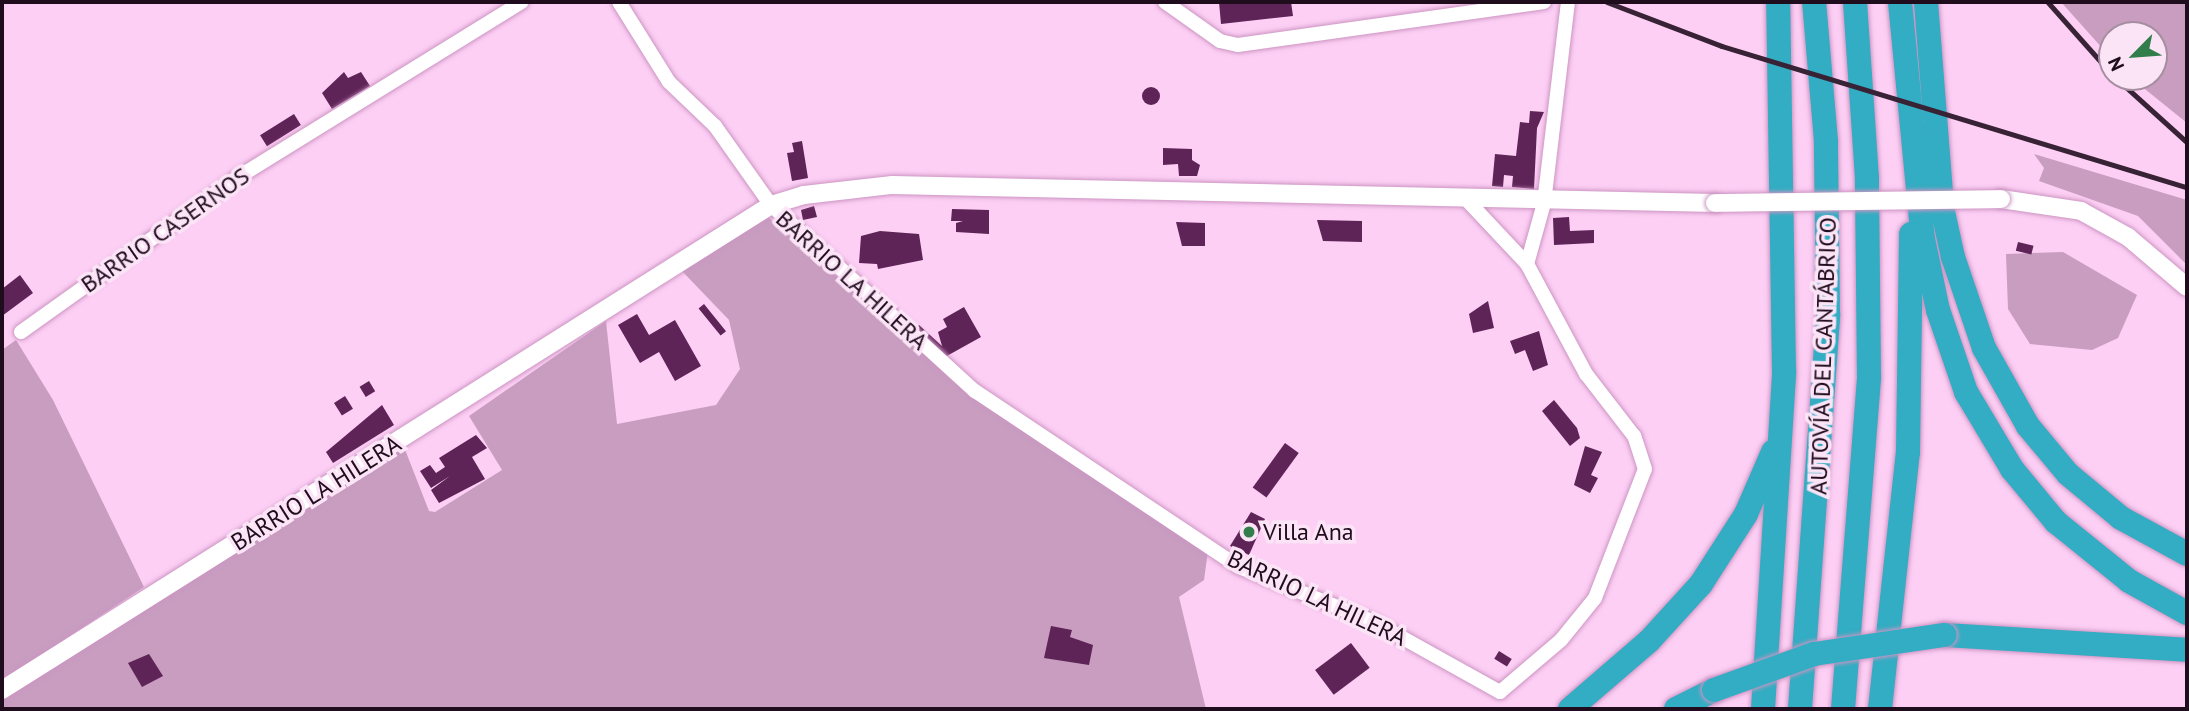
<!DOCTYPE html>
<html>
<head>
<meta charset="utf-8">
<style>
  body { margin:0 }
  #map { position:relative; width:2189px; height:711px; overflow:hidden; background:#fdcff5; font-family:"PT Sans",sans-serif }
  div>[style] { position:absolute }
  .green>* { inset:0; background:#c89dc0 }
  .building>* { inset:0; background:#5e2357; transform-origin:0 0 }
  .round { border-radius:50% }
  .roads { filter:drop-shadow(0 0 2px #cc95c2) drop-shadow(0 0 2px #cc95c2) }
  .minor>* { height:14px; margin:-7px; padding:0 7px; transform-origin:7px; border-radius:7px; background:#fff }
  .tertiary>* { height:18px; margin:-9px; padding:0 9px; transform-origin:9px; border-radius:9px; background:#fff }
  .motorway>* { height:24px; margin:-12px; padding:0 12px; transform-origin:12px; border-radius:12px; background:#32adc3 }
  .rail>* { height:4.5px; margin:-2.25px; padding:0 2.25px; transform-origin:2.25px; border-radius:2.25px; background:#382235 }
  .bridges { filter:drop-shadow(0 0 2px #cc95c2) drop-shadow(0 0 2px #cc95c2) }
  .tertiary-bridge>* { height:18px; margin:-9px; padding:0 9px; transform-origin:9px; border-radius:9px; background:#fff }
  .motorway-bridge>* { height:24px; margin:-12px; padding:0 12px; transform-origin:12px; border-radius:12px; background:#32adc3 }
  .dots>* { width:19px; height:19px; translate:-50% -50%; box-sizing:border-box; border:4px solid #fce4f7; border-radius:50% }
  span { translate:-50% -50%; white-space:nowrap; text-align:center; line-height:1.15; -webkit-text-stroke:7px #fce4f7; paint-order:stroke }
  .street-label { font-size:24px; color:#1f0c1d }
  .poi-label { font-size:24px; color:#1f0c1d }
  .left { translate:0 -50%; text-align:left }
  .frame { position:absolute; inset:0; border:4px solid #1f0c1d; pointer-events:none }
  .north { position:absolute; left:2098px; top:21px; width:70px; height:70px; box-sizing:border-box; background:#fce4f7; border:2px solid #a48ea0; border-radius:50%; rotate:245deg; font-size:19px; font-weight:700; line-height:28px; text-align:center; color:#1f0c1d }
  .north::after { content:''; display:block; margin:auto; width:24px; height:32px; background:#317d4c; clip-path:polygon(50% 0,100% 100%,50% 72%,0 100%) }
</style>
</head>
<body>
<div id="map">
  <div class="green">
    <i style="clip-path:polygon(2061px 2px,2187px 2px,2187px 123px,2130px 77px,2154px 77px,2154px 35px,2112px 35px,2112px 59px)"></i>
    <i style="clip-path:polygon(2034px 154px,2187px 200px,2187px 265px,2138px 216px,2039px 181px,2044px 168px)"></i>
    <i style="clip-path:polygon(767px 216px,967px 389px,1208px 551px,1204px 580px,1179px 597px,1206px 709px,2px 709px,2px 700px,404px 447px,429px 511px,435px 512px,502px 470px,469px 416px,606px 321px,617px 424px,716px 405px,740px 369px,729px 320px,681px 270px)"></i>
    <i style="clip-path:polygon(2063px 252px,2137px 295px,2118px 338px,2092px 350px,2030px 344px,2008px 309px,2006px 254px)"></i>
    <i style="clip-path:polygon(16px 340px,53px 400px,144px 587px,2px 681px,2px 350px)"></i>
  </div>
  <div class="building">
    <i style="clip-path:polygon(1219px 2px,1291px 2px,1293px 16px,1221px 24px)"></i>
    <i style="clip-path:polygon(344px 72px,348px 78px,361px 72px,370px 86px,332px 109px,322px 93px)"></i>
    <i class="round" style="left:1142px;top:87px;width:18px;height:18px"></i>
    <i style="clip-path:polygon(1530px 111px,1544px 112px,1537px 128px,1534px 189px,1512px 187px,1513px 176px,1504px 175px,1503px 187px,1492px 186px,1495px 154px,1516px 156px,1520px 122px,1529px 123px)"></i>
    <i style="left:294px;top:114px;width:13px;height:40px;rotate:58deg"></i>
    <i style="clip-path:polygon(802px 141px,808px 178px,792px 181px,787px 153px,794px 152px,792px 143px)"></i>
    <i style="clip-path:polygon(1163px 148px,1192px 149px,1192px 160px,1200px 165px,1197px 176px,1179px 176px,1178px 164px,1163px 165px)"></i>
    <i style="clip-path:polygon(814px 206px,817px 217px,803px 220px,801px 210px)"></i>
    <i style="clip-path:polygon(952px 209px,989px 210px,989px 234px,956px 232px,956px 223px,963px 221px,951px 221px)"></i>
    <i style="clip-path:polygon(1569px 217px,1570px 231px,1594px 230px,1594px 243px,1554px 245px,1553px 218px)"></i>
    <i style="clip-path:polygon(1317px 220px,1362px 221px,1362px 242px,1323px 241px)"></i>
    <i style="clip-path:polygon(1176px 222px,1205px 223px,1205px 246px,1182px 246px)"></i>
    <i style="clip-path:polygon(880px 231px,919px 234px,923px 260px,878px 269px,877px 264px,859px 263px,861px 236px)"></i>
    <i style="left:2018px;top:242px;width:16px;height:9px;rotate:14deg"></i>
    <i style="clip-path:polygon(20px 275px,33px 293px,2px 316px,2px 289px)"></i>
    <i style="clip-path:polygon(1488px 301px,1494px 328px,1473px 333px,1469px 314px)"></i>
    <i style="left:704px;top:304px;width:35px;height:7px;rotate:51deg"></i>
    <i style="clip-path:polygon(964px 307px,981px 337px,945px 357px,914px 329px,919px 325px,942px 346px,938px 332px,947px 327px,943px 319px)"></i>
    <i style="clip-path:polygon(637px 314px,649px 335px,675px 320px,701px 366px,675px 381px,659px 352px,640px 363px,618px 325px)"></i>
    <i style="clip-path:polygon(1539px 331px,1548px 365px,1533px 371px,1525px 350px,1515px 354px,1510px 341px)"></i>
    <i style="left:369px;top:381px;width:12px;height:11px;rotate:59deg"></i>
    <i style="left:345px;top:396px;width:15px;height:13px;rotate:58deg"></i>
    <i style="clip-path:polygon(1554px 400px,1577px 428px,1580px 438px,1570px 446px,1542px 411px)"></i>
    <i style="clip-path:polygon(382px 405px,394px 425px,333px 463px,326px 452px)"></i>
    <i style="clip-path:polygon(476px 435px,487px 448px,472px 457px,485px 479px,439px 503px,431px 490px,450px 476px,431px 488px,420px 471px,430px 465px,436px 473px,445px 467px,439px 458px)"></i>
    <i style="left:1285px;top:443px;width:17px;height:55px;rotate:36deg"></i>
    <i style="clip-path:polygon(1585px 446px,1602px 452px,1591px 475px,1598px 478px,1590px 493px,1574px 485px)"></i>
    <i style="clip-path:polygon(1251px 512px,1265px 519px,1249px 555px,1230px 546px)"></i>
    <i style="clip-path:polygon(1051px 626px,1072px 630px,1070px 637px,1093px 645px,1089px 665px,1044px 658px)"></i>
    <i style="left:1351px;top:643px;width:31px;height:45px;rotate:53deg"></i>
    <i style="left:1499px;top:651px;width:15px;height:9px;rotate:32deg"></i>
    <i style="clip-path:polygon(149px 654px,163px 676px,142px 687px,128px 663px)"></i>
  </div>
  <div class="roads">
    <div class="minor">
      <i style="left:619px;top:2px;width:94px;rotate:58deg"></i>
      <i style="left:669px;top:82px;width:64px;rotate:43.7deg"></i>
      <i style="left:715px;top:126px;width:97px;rotate:54.7deg"></i>
      <i style="left:771px;top:205px;width:276px;rotate:42.4deg"></i>
      <i style="left:975px;top:391px;width:317px;rotate:33.7deg"></i>
      <i style="left:1239px;top:567px;width:148px;rotate:22.2deg"></i>
      <i style="left:1376px;top:623px;width:142px;rotate:29.1deg"></i>
      <i style="left:1500px;top:692px;width:80px;rotate:-40.4deg"></i>
      <i style="left:1561px;top:640px;width:54px;rotate:-51deg"></i>
      <i style="left:1595px;top:598px;width:138px;rotate:-68.8deg"></i>
      <i style="left:1645px;top:469px;width:35px;rotate:-108deg"></i>
      <i style="left:1634px;top:436px;width:78px;rotate:-127.7deg"></i>
      <i style="left:1586px;top:374px;width:125px;rotate:-118.2deg"></i>
      <i style="left:1527px;top:264px;width:89px;rotate:-133.2deg"></i>
      <i style="left:1165px;top:2px;width:67px;rotate:35.3deg"></i>
      <i style="left:1220px;top:41px;width:18px;rotate:13deg"></i>
      <i style="left:1238px;top:45px;width:309px;rotate:-8deg"></i>
      <i style="left:1527px;top:264px;width:63px;rotate:-74.4deg"></i>
      <i style="left:1544px;top:203px;width:202px;rotate:-83.2deg"></i>
      <i style="left:21px;top:332px;width:269px;rotate:-35.5deg"></i>
      <i style="left:240px;top:176px;width:331px;rotate:-31.7deg"></i>
    </div>
    <div class="tertiary">
      <i style="left:2001px;top:199px;width:81px;rotate:8.5deg"></i>
      <i style="left:2081px;top:211px;width:54px;rotate:29deg"></i>
      <i style="left:2128px;top:237px;width:77px;rotate:40.3deg"></i>
      <i style="left:2px;top:690px;width:909px;rotate:-32.24deg"></i>
      <i style="left:771px;top:205px;width:34px;rotate:-17deg"></i>
      <i style="left:804px;top:195px;width:89px;rotate:-6.5deg"></i>
      <i style="left:892px;top:185px;width:823px;rotate:1.25deg"></i>
    </div>
    <div class="motorway">
      <i style="left:1900px;top:2px;width:238px;rotate:84.5deg"></i>
      <i style="left:1923px;top:239px;width:73px;rotate:78.1deg"></i>
      <i style="left:1938px;top:310px;width:87px;rotate:71.1deg"></i>
      <i style="left:1966px;top:392px;width:90px;rotate:59.1deg"></i>
      <i style="left:2012px;top:469px;width:69px;rotate:50.3deg"></i>
      <i style="left:2056px;top:522px;width:94px;rotate:38.9deg"></i>
      <i style="left:2129px;top:581px;width:66px;rotate:28.9deg"></i>
      <i style="left:1926px;top:2px;width:206px;rotate:85.5deg"></i>
      <i style="left:1942px;top:207px;width:51px;rotate:77.6deg"></i>
      <i style="left:1953px;top:257px;width:96px;rotate:71.2deg"></i>
      <i style="left:1984px;top:348px;width:90px;rotate:60.6deg"></i>
      <i style="left:2028px;top:426px;width:62px;rotate:50.2deg"></i>
      <i style="left:2068px;top:474px;width:69px;rotate:39.7deg"></i>
      <i style="left:2121px;top:518px;width:75px;rotate:28.6deg"></i>
      <i style="left:1945px;top:635px;width:242px;rotate:3.5deg"></i>
      <i style="left:1570px;top:709px;width:104px;rotate:-40.7deg"></i>
      <i style="left:1649px;top:641px;width:77px;rotate:-47.6deg"></i>
      <i style="left:1701px;top:584px;width:83px;rotate:-57.3deg"></i>
      <i style="left:1746px;top:514px;width:68px;rotate:-66.5deg"></i>
      <i style="left:1676px;top:709px;width:42px;rotate:-26.6deg"></i>
      <i style="left:1763px;top:709px;width:338px;rotate:-86.4deg"></i>
      <i style="left:1784px;top:372px;width:370px;rotate:-90.9deg"></i>
      <i style="left:1800px;top:709px;width:396px;rotate:-85.9deg"></i>
      <i style="left:1828px;top:314px;width:173px;rotate:-90.7deg"></i>
      <i style="left:1826px;top:141px;width:140px;rotate:-94.9deg"></i>
      <i style="left:1843px;top:709px;width:333px;rotate:-85.5deg"></i>
      <i style="left:1869px;top:377px;width:199px;rotate:-90.6deg"></i>
      <i style="left:1867px;top:178px;width:176px;rotate:-93.9deg"></i>
      <i style="left:1880px;top:709px;width:259px;rotate:-83.8deg"></i>
      <i style="left:1908px;top:452px;width:218px;rotate:-89.2deg"></i>
    </div>
  </div>
  <div class="rail">
    <i style="left:1607px;top:2px;width:123px;rotate:20.9deg"></i>
    <i style="left:1722px;top:46px;width:486px;rotate:16.9deg"></i>
    <i style="left:2048px;top:2px;width:96px;rotate:48.4deg"></i>
    <i style="left:2115px;top:77px;width:97px;rotate:42.1deg"></i>
  </div>
  <div class="bridges">
    <div class="tertiary-bridge">
      <i style="left:1715px;top:203px;width:286px;rotate:-0.8deg"></i>
    </div>
    <div class="motorway-bridge">
      <i style="left:1714px;top:690px;width:106px;rotate:-19.8deg"></i>
      <i style="left:1814px;top:654px;width:132px;rotate:-8.3deg"></i>
    </div>
  </div>
  <div class="dots">
    <i style="left:1249px;top:532px;background:#317d4c"></i>
  </div>
  <div class="street-label">
    <span style="left:165px;top:230px;rotate:-35deg">BARRIO CASERNOS</span>
    <span style="left:852px;top:280px;rotate:42deg">BARRIO LA HILERA</span>
    <span style="left:1823px;top:356px;rotate:-88deg">AUTOVÍA DEL CANTÁBRICO</span>
    <span style="left:316px;top:493px;rotate:-32deg">BARRIO LA HILERA</span>
    <span style="left:1317px;top:598px;rotate:25deg">BARRIO LA HILERA</span>
  </div>
  <div class="poi-label">
    <span class="left" style="left:1263px;top:532px">Villa Ana</span>
  </div>
  <div class="frame"></div>
  <div class="north">N</div>
</div>
</body>
</html>
